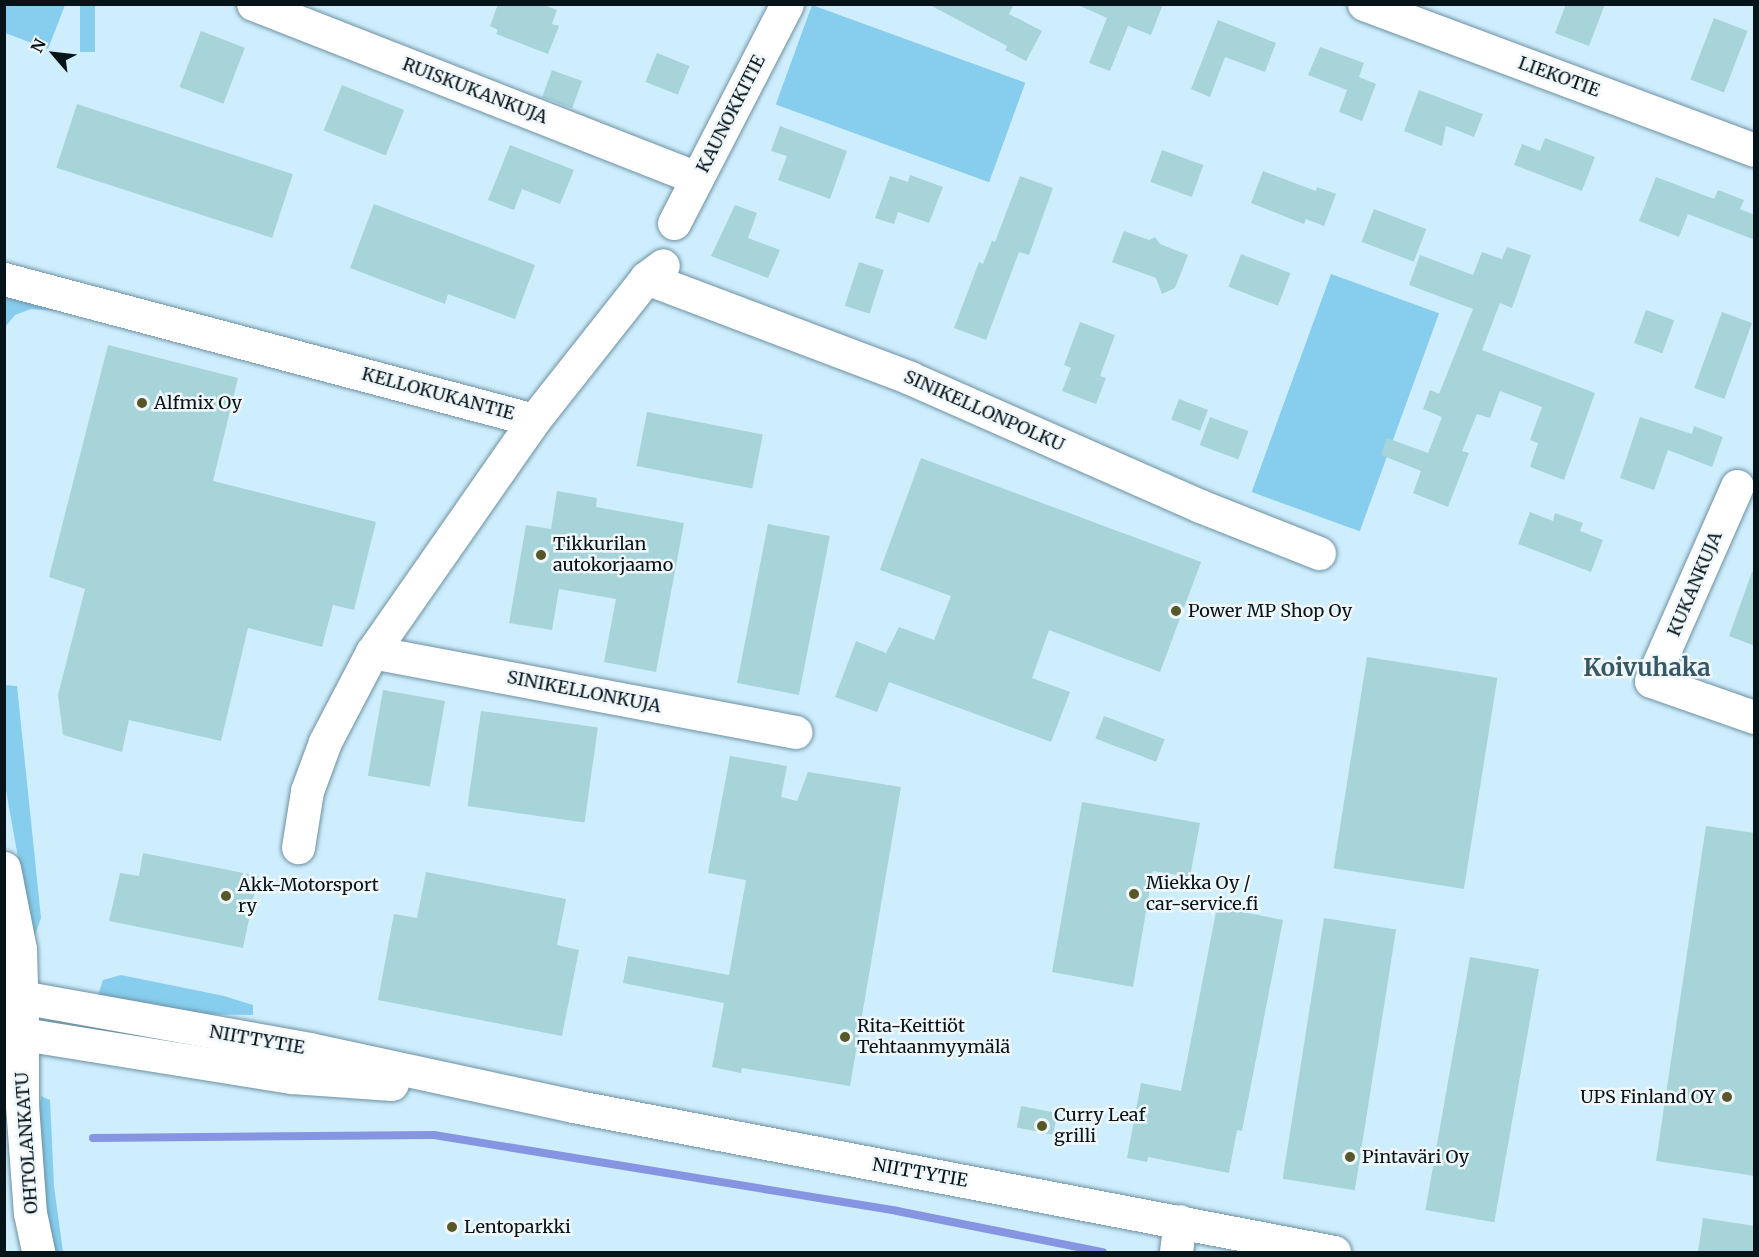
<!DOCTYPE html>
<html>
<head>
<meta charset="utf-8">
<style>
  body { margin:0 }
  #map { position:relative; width:1759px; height:1257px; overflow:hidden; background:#cfeefd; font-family:Merriweather,serif }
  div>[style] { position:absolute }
  .green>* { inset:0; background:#87cded; transform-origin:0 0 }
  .stream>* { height:8px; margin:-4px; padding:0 4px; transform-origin:4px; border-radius:4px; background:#8695e2 }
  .building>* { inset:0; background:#a7d4d9; transform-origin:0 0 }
  .roads { filter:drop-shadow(0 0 2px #6d91a2) drop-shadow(0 0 2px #6d91a2) }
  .minor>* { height:33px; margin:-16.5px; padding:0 16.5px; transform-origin:16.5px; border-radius:16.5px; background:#fff }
  .major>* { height:33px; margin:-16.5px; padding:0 16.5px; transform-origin:16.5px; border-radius:16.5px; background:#fff }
  .dots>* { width:16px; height:16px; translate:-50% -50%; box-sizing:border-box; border:3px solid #eff7fb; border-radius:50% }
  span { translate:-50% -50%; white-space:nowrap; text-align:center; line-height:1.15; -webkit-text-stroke:5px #eff7fb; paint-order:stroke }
  .street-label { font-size:18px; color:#06141a }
  .poi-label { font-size:18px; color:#06141a }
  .left { translate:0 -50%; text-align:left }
  .right { translate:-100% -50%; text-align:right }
  .district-label { font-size:24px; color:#355766; font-weight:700 }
  .frame { position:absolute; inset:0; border:6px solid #06141a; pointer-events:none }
  .north { position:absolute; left:24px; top:24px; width:60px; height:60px; -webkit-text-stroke:4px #eff7fb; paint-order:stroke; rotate:298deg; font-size:16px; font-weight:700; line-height:24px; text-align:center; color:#06141a }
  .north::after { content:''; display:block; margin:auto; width:21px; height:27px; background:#06141a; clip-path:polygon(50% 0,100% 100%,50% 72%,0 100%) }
</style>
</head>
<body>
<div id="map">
  <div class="green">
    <i style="clip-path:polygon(4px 5px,65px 5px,48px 49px,5px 33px)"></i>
    <i style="left:80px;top:5px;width:15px;height:47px"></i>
    <i style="left:812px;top:5px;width:227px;height:106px;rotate:20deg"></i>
    <i style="left:1331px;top:274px;width:115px;height:232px;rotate:20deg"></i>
    <i style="clip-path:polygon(5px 290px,60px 302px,57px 311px,31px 309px,15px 315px,5px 327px)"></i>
    <i style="clip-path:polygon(4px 685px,17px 686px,41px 918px,33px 941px,5px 785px)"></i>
    <i style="clip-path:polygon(121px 975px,224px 996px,253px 1005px,253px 1015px,180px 1014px,97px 998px,103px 980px)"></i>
    <i style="clip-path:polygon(41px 1096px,50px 1100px,54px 1186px,63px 1252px,51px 1252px,44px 1203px,38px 1121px)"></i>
  </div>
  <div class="stream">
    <i style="left:93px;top:1138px;width:341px;rotate:-0.5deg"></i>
    <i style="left:434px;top:1135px;width:469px;rotate:9.3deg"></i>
    <i style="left:897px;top:1211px;width:210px;rotate:11.3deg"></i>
  </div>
  <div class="building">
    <i style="clip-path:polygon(498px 4px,541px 4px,557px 10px,552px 24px,559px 26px,548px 54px,496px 34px,498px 30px,490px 26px)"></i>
    <i style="clip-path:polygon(928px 4px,1014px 4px,1009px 14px,1042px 31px,1026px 61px,1005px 50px,1007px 46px)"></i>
    <i style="clip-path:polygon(1076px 4px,1163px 4px,1151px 35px,1128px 26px,1110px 71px,1089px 63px,1107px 18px)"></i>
    <i style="clip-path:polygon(1566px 4px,1605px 4px,1589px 46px,1555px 33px)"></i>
    <i style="left:1714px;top:18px;width:36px;height:66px;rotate:21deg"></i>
    <i style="clip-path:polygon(1218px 20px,1276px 43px,1265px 72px,1225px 57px,1210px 97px,1191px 89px)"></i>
    <i style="left:201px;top:31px;width:47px;height:60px;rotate:21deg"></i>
    <i style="clip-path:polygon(1320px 47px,1364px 63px,1359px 77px,1376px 84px,1362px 121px,1339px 112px,1347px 90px,1308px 75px)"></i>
    <i style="left:657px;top:53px;width:35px;height:31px;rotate:22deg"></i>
    <i style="left:552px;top:70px;width:32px;height:29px;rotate:20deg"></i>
    <i style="left:342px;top:85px;width:67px;height:49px;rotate:22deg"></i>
    <i style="clip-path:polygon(1419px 90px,1483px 114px,1474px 137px,1446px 126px,1442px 146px,1404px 131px)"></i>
    <i style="left:77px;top:104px;width:227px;height:67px;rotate:18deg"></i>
    <i style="clip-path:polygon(780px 126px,847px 151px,830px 199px,778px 180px,787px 156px,771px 151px)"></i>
    <i style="clip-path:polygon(1545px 138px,1595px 157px,1582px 191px,1514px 165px,1522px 144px,1540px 151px)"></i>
    <i style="clip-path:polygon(510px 145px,574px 170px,560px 204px,522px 189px,514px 210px,488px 200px)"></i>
    <i style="left:1162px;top:150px;width:44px;height:34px;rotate:20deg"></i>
    <i style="clip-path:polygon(1263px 171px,1316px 191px,1317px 187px,1336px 194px,1324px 226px,1306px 219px,1304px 224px,1251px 203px)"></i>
    <i style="clip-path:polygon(910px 175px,943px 187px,929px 223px,898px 212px,894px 224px,875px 218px,890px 176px,908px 182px)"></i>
    <i style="clip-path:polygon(1020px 176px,1053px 188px,1029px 255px,1019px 252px,986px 340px,954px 328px,979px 262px,983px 264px,992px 241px,995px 242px)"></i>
    <i style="clip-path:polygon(1656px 177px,1714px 199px,1718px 190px,1744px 200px,1740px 209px,1755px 215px,1755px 240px,1688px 214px,1679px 237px,1639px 221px)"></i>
    <i style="clip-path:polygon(374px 204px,535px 265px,515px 319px,448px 294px,445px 304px,350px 268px)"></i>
    <i style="clip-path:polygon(735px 205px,757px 213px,748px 238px,780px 250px,768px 278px,711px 256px)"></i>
    <i style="left:1374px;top:209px;width:56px;height:35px;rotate:21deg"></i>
    <i style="clip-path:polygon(1124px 231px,1149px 240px,1155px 237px,1160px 244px,1188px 255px,1175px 288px,1162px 294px,1156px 278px,1112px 262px)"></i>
    <i style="clip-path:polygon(1507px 247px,1531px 255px,1512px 308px,1500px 303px,1482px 350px,1595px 393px,1564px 480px,1530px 467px,1538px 443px,1530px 440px,1542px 407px,1500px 391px,1490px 418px,1477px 414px,1462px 451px,1469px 453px,1448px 507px,1413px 493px,1421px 471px,1381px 455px,1387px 438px,1428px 453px,1442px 417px,1423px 409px,1430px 390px,1439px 394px,1473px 309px,1409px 285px,1420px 255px,1473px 275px,1482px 252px,1502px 259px)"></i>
    <i style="left:1241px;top:254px;width:53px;height:35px;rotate:21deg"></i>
    <i style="left:859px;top:262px;width:26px;height:46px;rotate:18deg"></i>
    <i style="left:1646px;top:310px;width:30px;height:35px;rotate:20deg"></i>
    <i style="left:1722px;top:312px;width:32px;height:81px;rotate:20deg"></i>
    <i style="clip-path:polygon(1080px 322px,1115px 335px,1100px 376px,1106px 378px,1096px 404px,1062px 391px,1071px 368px,1064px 365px)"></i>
    <i style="clip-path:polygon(108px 345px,238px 378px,213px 481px,376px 522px,354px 610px,333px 605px,322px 647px,248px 628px,221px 741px,129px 720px,122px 752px,63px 735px,58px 695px,85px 589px,49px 577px)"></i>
    <i style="left:1179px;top:399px;width:31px;height:22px;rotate:21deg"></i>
    <i style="left:647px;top:412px;width:118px;height:55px;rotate:11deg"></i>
    <i style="left:1210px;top:417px;width:41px;height:30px;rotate:20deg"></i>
    <i style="clip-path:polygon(1640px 417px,1692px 434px,1694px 426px,1723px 437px,1712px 467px,1668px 450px,1654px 490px,1620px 478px)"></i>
    <i style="clip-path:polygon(921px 458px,1201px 562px,1160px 672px,1049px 630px,1032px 678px,1070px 692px,1051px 742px,889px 682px,877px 712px,835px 697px,856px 641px,886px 653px,899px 627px,934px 640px,951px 596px,880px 570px)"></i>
    <i style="clip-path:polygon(557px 491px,597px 498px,596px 507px,684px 523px,656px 672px,604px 662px,616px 599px,559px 589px,552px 630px,509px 623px,526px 525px,551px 529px)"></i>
    <i style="clip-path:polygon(1530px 512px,1553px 521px,1555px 513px,1583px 523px,1580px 531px,1603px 540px,1591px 572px,1518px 544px)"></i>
    <i style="left:768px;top:524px;width:63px;height:162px;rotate:11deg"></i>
    <i style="clip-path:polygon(1752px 572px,1755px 572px,1755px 646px,1729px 636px)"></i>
    <i style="left:1367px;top:657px;width:132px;height:214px;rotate:9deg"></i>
    <i style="left:383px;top:690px;width:63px;height:87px;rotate:10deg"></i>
    <i style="left:481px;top:711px;width:118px;height:96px;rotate:8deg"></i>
    <i style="left:1104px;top:716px;width:65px;height:24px;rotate:21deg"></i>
    <i style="clip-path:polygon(730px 756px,787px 766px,781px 797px,797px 801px,808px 772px,901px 787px,850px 1086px,742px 1068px,741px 1073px,712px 1067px,724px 1003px,623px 983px,628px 956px,729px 975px,746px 880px,708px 873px)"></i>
    <i style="clip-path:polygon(1082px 802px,1200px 823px,1190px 877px,1153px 871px,1133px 987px,1052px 972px)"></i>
    <i style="clip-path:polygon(1706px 826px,1755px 833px,1755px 1176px,1656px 1161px)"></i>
    <i style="clip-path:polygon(143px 853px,258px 876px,243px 948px,109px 921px,120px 873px,139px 876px)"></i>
    <i style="clip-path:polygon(426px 872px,566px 899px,557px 945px,579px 950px,562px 1036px,378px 1000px,394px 914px,417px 918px)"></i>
    <i style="clip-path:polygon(1217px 907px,1283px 920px,1242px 1131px,1237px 1130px,1229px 1173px,1148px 1157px,1147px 1162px,1127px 1158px,1141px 1083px,1181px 1091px)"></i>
    <i style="left:1324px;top:918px;width:73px;height:264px;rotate:9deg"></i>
    <i style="left:1470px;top:957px;width:70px;height:257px;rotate:10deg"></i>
    <i style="left:1021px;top:1106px;width:37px;height:22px;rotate:11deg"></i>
    <i style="clip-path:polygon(1703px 1218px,1755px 1226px,1755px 1252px,1698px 1252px)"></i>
  </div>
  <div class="roads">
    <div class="minor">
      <i style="left:253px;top:4px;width:477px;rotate:21.4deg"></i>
      <i style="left:1364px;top:4px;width:416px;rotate:20.5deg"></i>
      <i style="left:674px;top:223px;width:246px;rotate:-62.7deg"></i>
      <i style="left:646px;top:278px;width:282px;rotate:20.7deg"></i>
      <i style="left:910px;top:378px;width:317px;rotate:23.8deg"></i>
      <i style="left:1200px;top:506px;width:128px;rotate:21.6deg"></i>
      <i style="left:4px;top:279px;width:548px;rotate:14.9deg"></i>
      <i style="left:534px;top:420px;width:283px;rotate:124.9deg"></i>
      <i style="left:372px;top:652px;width:102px;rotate:117.6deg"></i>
      <i style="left:325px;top:742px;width:52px;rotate:110.2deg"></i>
      <i style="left:307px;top:791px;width:57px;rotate:99.1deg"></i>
      <i style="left:534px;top:420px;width:181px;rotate:-51.7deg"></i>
      <i style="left:646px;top:278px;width:21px;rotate:-37deg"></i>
      <i style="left:1737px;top:486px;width:213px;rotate:113.8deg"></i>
      <i style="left:1651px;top:681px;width:109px;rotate:19.3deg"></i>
      <i style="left:372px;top:652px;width:431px;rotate:10.7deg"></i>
      <i style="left:22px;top:1033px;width:72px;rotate:90deg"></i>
      <i style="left:22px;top:1105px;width:108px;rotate:85.8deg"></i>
      <i style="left:30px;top:1213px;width:40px;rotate:78deg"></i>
      <i style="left:1176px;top:1252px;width:31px;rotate:-83deg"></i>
    </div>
    <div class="major">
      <i style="left:4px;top:868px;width:83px;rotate:78.8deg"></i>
      <i style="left:20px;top:949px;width:70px;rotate:88.4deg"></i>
      <i style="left:4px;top:994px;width:311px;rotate:10.2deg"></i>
      <i style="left:310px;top:1049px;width:269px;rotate:12.2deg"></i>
      <i style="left:573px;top:1106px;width:775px;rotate:10.86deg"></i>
      <i style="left:4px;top:1031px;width:292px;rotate:9.1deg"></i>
      <i style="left:292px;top:1077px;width:100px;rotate:4deg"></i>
    </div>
  </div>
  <div class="dots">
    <i style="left:142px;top:403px;background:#565927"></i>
    <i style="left:541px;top:555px;background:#565927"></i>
    <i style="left:1176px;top:611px;background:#565927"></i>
    <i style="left:1134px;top:894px;background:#565927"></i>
    <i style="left:226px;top:896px;background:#565927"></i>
    <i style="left:845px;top:1037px;background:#565927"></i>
    <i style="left:1727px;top:1097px;background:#565927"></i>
    <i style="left:1042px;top:1126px;background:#565927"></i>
    <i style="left:1350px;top:1157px;background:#565927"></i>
    <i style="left:452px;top:1227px;background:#565927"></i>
  </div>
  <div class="street-label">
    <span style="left:1559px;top:77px;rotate:20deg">LIEKOTIE</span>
    <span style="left:475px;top:91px;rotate:21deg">RUISKUKANKUJA</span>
    <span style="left:731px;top:114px;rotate:-63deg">KAUNOKKITIE</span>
    <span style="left:438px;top:394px;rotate:15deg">KELLOKUKANTIE</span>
    <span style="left:984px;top:411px;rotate:24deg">SINIKELLONPOLKU</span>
    <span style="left:1695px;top:584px;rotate:-67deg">KUKANKUJA</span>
    <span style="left:584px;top:692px;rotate:11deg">SINIKELLONKUJA</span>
    <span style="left:257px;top:1040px;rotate:10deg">NIITTYTIE</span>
    <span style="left:27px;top:1143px;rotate:-94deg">OHTOLANKATU</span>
    <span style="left:920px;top:1173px;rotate:10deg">NIITTYTIE</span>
  </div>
  <div class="poi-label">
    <span class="left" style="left:154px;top:403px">Alfmix Oy</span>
    <span class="left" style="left:553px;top:555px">Tikkurilan<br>autokorjaamo</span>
    <span class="left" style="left:1188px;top:611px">Power MP Shop Oy</span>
    <span class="left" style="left:1146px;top:894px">Miekka Oy /<br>car-service.fi</span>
    <span class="left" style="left:238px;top:896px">Akk-Motorsport<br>ry</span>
    <span class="left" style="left:857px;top:1037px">Rita-Keittiöt<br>Tehtaanmyymälä</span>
    <span class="right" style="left:1715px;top:1097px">UPS Finland OY</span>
    <span class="left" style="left:1054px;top:1126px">Curry Leaf<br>grilli</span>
    <span class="left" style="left:1362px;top:1157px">Pintaväri Oy</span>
    <span class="left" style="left:464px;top:1227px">Lentoparkki</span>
  </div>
  <div class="district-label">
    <span style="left:1647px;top:668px">Koivuhaka</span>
  </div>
  <div class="frame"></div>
  <div class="north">N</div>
</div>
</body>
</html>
